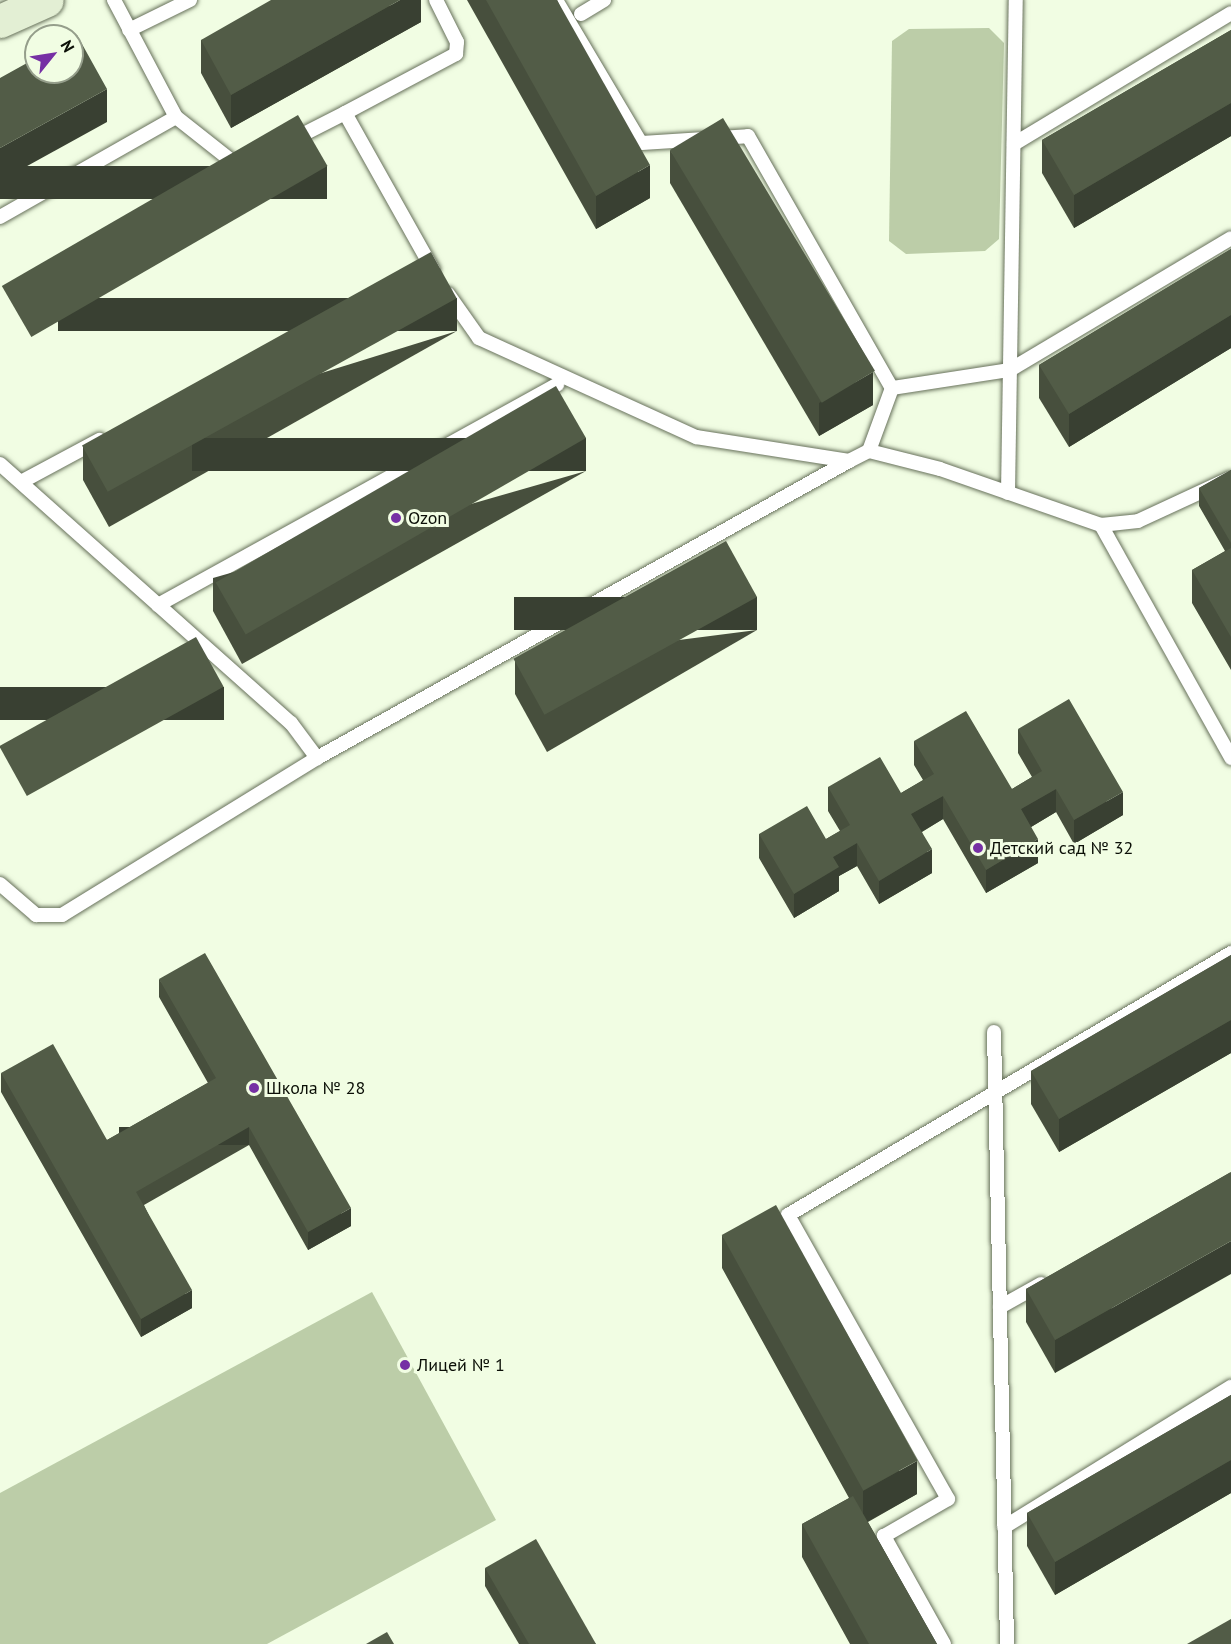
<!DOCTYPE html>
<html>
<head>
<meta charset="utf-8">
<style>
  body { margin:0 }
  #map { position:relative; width:1231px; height:1644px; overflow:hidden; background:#f1fde3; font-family:"PT Sans",sans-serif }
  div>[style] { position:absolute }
  .green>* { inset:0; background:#bccda8 }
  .roads { filter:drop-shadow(0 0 2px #67715b) drop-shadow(0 0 2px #67715b) }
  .lane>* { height:14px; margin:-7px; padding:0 7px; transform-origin:7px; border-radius:7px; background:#fff }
  .secondary>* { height:33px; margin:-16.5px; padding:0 16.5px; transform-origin:16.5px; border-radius:16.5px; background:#e3efd4 }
  .wall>* { inset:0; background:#474f3d }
  .shaded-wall>* { inset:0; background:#394032; transform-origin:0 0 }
  .building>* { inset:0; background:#525c47; transform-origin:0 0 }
  .dots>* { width:16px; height:16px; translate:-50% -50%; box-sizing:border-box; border:3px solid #f1fde3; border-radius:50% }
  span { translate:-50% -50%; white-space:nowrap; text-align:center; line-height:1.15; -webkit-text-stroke:6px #f1fde3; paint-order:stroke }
  .poi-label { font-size:18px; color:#0b0f07 }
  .left { translate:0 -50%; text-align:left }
  .north { position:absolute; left:24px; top:24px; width:60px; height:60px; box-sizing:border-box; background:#f1fde3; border:2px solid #959e8b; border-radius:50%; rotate:60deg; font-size:16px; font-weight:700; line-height:24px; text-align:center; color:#0b0f07 }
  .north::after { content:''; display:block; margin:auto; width:21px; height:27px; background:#7630a4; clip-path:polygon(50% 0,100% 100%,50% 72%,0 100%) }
</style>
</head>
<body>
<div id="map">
  <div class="green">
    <i style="clip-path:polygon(989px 28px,1004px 43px,999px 239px,985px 251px,906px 254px,889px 241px,892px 41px,909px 29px)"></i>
    <i style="clip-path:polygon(372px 1292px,496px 1520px,267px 1644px,0 1644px,0 1493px)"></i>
  </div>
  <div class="roads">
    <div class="lane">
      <i style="left:114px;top:0;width:132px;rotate:62.1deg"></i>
      <i style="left:176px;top:117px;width:79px;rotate:38.3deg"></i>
      <i style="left:556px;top:0;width:166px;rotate:59.3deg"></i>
      <i style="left:641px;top:143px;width:107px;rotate:-3.7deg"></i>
      <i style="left:748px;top:136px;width:290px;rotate:60.3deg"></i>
      <i style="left:892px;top:388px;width:67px;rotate:110.1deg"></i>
      <i style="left:581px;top:14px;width:27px;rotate:-31deg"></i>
      <i style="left:129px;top:30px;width:68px;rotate:-26.2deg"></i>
      <i style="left:345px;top:113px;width:126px;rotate:-28deg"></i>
      <i style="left:456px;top:54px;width:12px;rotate:-85deg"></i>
      <i style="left:457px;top:42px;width:47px;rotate:-116.6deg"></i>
      <i style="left:292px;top:140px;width:59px;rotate:-27deg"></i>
      <i style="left:345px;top:113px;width:180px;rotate:60.7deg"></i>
      <i style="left:1014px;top:144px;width:253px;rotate:-31.1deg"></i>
      <i style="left:0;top:217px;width:202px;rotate:-29.6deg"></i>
      <i style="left:448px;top:294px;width:54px;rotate:54.8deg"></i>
      <i style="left:479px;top:338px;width:239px;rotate:24.5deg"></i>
      <i style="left:696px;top:437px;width:155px;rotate:8.9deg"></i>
      <i style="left:849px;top:461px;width:22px;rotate:-27deg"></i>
      <i style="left:869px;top:451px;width:73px;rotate:14.2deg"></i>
      <i style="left:940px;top:469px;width:170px;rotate:19.2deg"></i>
      <i style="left:1101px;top:525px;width:37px;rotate:-6deg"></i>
      <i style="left:1138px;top:521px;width:102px;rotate:-24.8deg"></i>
      <i style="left:892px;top:388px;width:119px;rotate:-8.7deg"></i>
      <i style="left:1010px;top:370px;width:257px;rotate:-30.8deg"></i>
      <i style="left:0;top:464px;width:390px;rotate:41.7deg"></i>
      <i style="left:291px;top:723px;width:44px;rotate:53.4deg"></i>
      <i style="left:21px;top:482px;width:89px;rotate:-28.3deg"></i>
      <i style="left:1008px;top:493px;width:493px;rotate:-89.1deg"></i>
      <i style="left:1101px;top:525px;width:267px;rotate:60.8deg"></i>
      <i style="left:158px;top:605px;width:456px;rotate:-28.9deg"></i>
      <i style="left:0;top:884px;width:48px;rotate:40.7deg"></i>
      <i style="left:36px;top:915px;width:26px"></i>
      <i style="left:62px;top:915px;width:299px;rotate:-31.6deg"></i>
      <i style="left:317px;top:758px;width:609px;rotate:-29.17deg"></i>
      <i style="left:994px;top:1032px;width:612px;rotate:88.78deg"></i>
      <i style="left:1000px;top:1307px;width:47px;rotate:-29.3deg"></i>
      <i style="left:1004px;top:1527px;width:267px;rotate:-31.7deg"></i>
      <i style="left:944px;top:1644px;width:124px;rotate:-119.1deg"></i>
      <i style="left:884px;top:1536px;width:74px;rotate:-30deg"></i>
      <i style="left:948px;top:1499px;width:326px;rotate:-119.4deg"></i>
      <i style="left:788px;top:1215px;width:515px;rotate:-30.6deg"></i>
    </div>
    <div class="secondary">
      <i style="left:0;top:21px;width:51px;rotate:-24.1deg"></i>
    </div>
  </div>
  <div class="wall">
    <i style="clip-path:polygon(421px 0,421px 22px,231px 128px,201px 73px,201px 40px)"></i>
    <i style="clip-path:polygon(467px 0,557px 0,650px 198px,596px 229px)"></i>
    <i style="clip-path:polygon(1231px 30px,1231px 136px,1074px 228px,1042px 173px,1042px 140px)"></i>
    <i style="clip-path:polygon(670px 150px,873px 405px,819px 436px,670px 183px)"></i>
    <i style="clip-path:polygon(1231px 249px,1231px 348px,1069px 447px,1039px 398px,1039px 365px)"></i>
    <i style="clip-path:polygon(457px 331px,109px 527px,83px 480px,83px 447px)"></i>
    <i style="clip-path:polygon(1231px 470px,1231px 670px,1192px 603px,1192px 570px,1225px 551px,1199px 506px,1199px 488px)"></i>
    <i style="clip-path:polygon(586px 471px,242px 664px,213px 611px,213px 578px)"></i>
    <i style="clip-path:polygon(757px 630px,547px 752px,515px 694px,515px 661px)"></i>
    <i style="clip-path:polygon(1018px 729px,1123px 815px,1074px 844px,1056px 812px,1031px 827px,1038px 863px,986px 893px,943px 819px,922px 832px,932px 873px,879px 904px,857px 866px,839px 876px,839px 891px,794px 918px,759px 858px,759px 834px,826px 839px,840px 831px,828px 811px,828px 787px,901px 793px,923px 780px,914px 765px,914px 741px,1012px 789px,1032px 777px,1018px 753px)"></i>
    <i style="clip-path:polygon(1231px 955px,1231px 1053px,1059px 1152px,1031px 1104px,1031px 1071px)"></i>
    <i style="clip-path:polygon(159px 979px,351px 1226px,308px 1250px,249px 1145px,144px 1205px,192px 1308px,141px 1337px,1px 1092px,1px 1073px,107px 1140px,208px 1083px,159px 997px)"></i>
    <i style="clip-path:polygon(1231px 1172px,1055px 1373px,1026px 1322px,1026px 1289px)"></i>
    <i style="clip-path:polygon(722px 1235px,917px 1494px,868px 1522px,937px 1644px,850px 1644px,802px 1557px,802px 1524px,849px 1498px,722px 1268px)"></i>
    <i style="clip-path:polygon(1231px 1395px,1231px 1493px,1055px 1595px,1027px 1546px,1027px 1513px)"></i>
    <i style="clip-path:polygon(485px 1568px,596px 1644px,519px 1644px,485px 1586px)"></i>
  </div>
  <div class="shaded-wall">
    <i style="clip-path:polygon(400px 0,421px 0,421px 22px,231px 128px,231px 95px)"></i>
    <i style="clip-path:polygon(107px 89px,107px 122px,0 181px,0 148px)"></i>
    <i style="clip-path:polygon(1231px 103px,1231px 136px,1074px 228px,1074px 195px)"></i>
    <i style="clip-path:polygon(650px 165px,650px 198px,596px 229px,596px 196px)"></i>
    <i style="left:327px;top:166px;width:33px;height:375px;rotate:90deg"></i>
    <i style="left:457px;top:298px;width:33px;height:399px;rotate:90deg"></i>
    <i style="clip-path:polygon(1231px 315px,1231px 348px,1069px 447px,1069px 414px)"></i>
    <i style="clip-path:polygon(873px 372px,873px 405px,819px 436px,819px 403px)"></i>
    <i style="left:586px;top:438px;width:33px;height:394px;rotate:90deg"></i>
    <i style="left:757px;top:597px;width:33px;height:243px;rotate:90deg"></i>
    <i style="left:224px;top:687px;width:33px;height:257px;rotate:90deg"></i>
    <i style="clip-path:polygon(1056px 789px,1056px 812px,1021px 833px,1021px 809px)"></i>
    <i style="clip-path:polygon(1123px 792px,1123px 815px,1074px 844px,1074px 820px)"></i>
    <i style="clip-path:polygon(943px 796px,943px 819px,911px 838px,911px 814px)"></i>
    <i style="clip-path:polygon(1038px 839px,1038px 863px,986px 893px,986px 870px)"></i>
    <i style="clip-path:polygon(857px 843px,857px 866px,839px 876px,839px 891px,794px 918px,794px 894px,833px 857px)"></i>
    <i style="clip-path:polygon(932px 849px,932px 873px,879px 904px,879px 881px)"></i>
    <i style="clip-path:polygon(1231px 1020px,1231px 1053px,1059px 1152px,1059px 1119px)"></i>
    <i style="left:249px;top:1127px;width:18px;height:130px;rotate:90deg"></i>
    <i style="clip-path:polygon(351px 1208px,351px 1226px,308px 1250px,308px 1232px)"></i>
    <i style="clip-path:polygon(1231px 1241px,1231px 1274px,1055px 1373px,1055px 1340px)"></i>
    <i style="clip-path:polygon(192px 1290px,192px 1308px,141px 1337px,141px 1319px)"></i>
    <i style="clip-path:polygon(1231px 1460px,1231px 1493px,1055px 1595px,1055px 1562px)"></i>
    <i style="clip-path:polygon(917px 1461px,917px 1494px,863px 1524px,863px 1491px)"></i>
  </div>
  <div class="building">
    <i style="clip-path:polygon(271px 0,400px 0,231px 95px,201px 40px)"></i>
    <i style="clip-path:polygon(486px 0,557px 0,650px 165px,596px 196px)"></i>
    <i style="clip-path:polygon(1231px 30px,1231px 103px,1074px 195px,1042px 140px)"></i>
    <i style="clip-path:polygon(77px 35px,107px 89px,0 148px,0 78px,36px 58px,36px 72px,72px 72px,72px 38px)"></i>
    <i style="left:298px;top:115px;width:59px;height:342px;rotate:60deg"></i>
    <i style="left:723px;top:118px;width:295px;height:62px;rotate:59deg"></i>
    <i style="clip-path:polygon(1231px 249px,1231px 315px,1069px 414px,1039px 365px)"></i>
    <i style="left:431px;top:252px;width:53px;height:399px;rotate:61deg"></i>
    <i style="left:556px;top:386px;width:60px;height:393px;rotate:60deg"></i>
    <i style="clip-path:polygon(1231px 470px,1231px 543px,1199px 488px)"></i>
    <i style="left:726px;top:541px;width:64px;height:243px;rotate:61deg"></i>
    <i style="clip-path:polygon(1231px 548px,1231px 637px,1192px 570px)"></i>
    <i style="left:196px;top:637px;width:57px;height:225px;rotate:61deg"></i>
    <i style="clip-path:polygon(1069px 699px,1123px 792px,1074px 820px,1056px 789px,1021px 809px,1038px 839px,986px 870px,943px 796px,911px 814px,932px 849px,879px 881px,857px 843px,833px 857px,839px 867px,794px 894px,759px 834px,807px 806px,826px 839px,850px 825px,828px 787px,880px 757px,901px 793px,934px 774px,914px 741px,966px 711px,1012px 789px,1042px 771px,1018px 729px)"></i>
    <i style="clip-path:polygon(205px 953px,351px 1208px,308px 1232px,249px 1127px,136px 1192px,192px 1290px,141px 1319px,1px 1073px,53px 1044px,107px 1140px,216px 1078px,159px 979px)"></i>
    <i style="clip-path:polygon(1231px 955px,1231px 1020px,1059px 1119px,1031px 1071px)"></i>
    <i style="clip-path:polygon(1231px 1172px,1231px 1241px,1055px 1340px,1026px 1289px)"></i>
    <i style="left:776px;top:1205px;width:292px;height:62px;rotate:61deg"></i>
    <i style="clip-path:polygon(1231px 1395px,1231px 1460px,1055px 1562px,1027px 1513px)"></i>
    <i style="clip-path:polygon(853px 1496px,937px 1644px,869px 1644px,802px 1524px)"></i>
    <i style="clip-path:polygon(536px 1539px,596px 1644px,529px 1644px,485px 1568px)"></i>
    <i style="clip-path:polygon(1231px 1619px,1231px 1644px,1187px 1644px)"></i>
    <i style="clip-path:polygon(387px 1632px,394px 1644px,366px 1644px)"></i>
  </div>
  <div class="dots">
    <i style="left:396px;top:518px;background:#7630a4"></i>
    <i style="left:978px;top:848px;background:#7630a4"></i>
    <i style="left:254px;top:1088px;background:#7630a4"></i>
    <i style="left:405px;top:1365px;background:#7630a4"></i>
  </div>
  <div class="poi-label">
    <span class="left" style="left:408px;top:518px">Ozon</span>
    <span class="left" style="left:990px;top:848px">Детский сад № 32</span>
    <span class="left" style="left:266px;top:1088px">Школа № 28</span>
    <span class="left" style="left:417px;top:1365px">Лицей № 1</span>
  </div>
  <div class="north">N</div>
</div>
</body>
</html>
